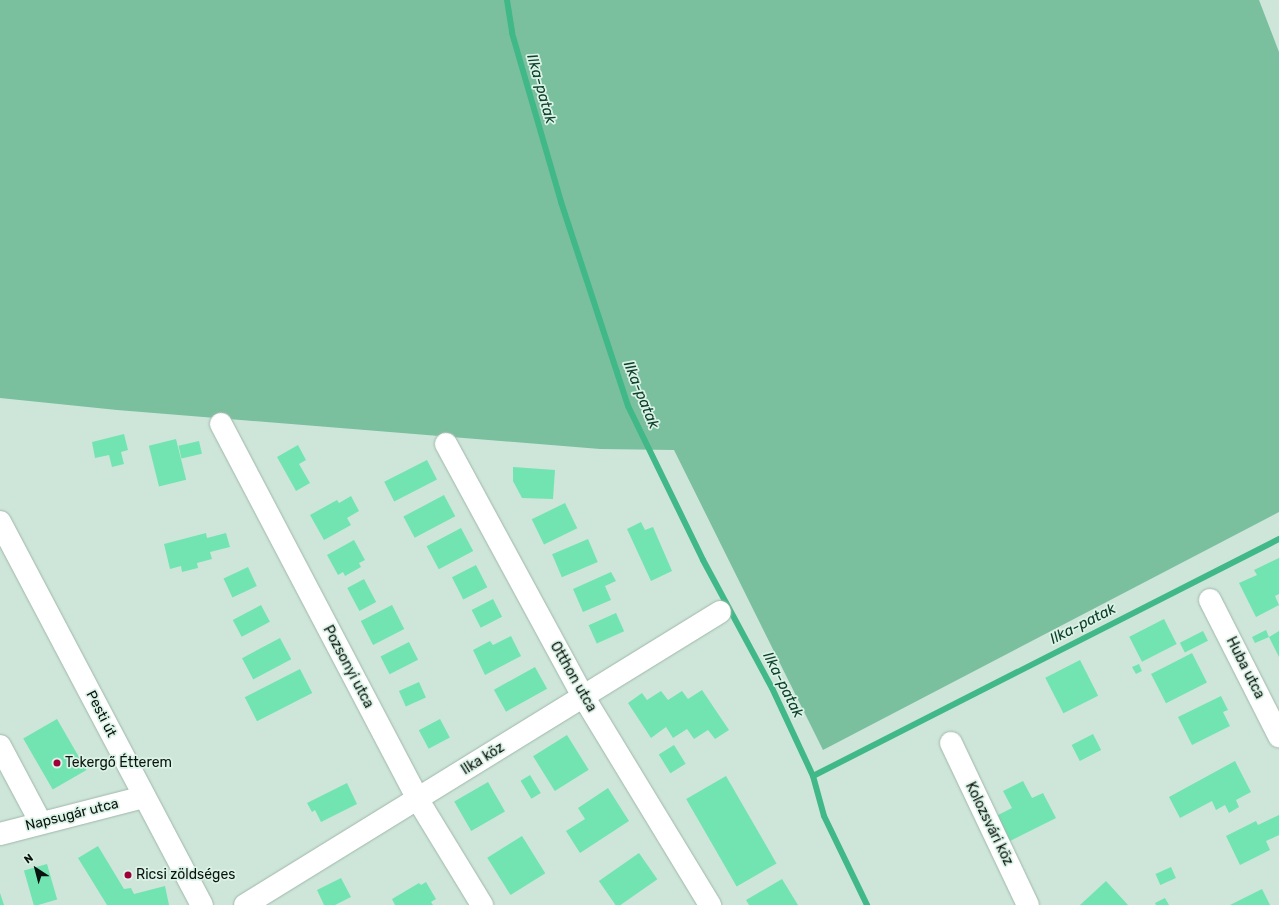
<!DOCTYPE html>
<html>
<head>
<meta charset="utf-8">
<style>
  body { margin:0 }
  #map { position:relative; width:1279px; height:905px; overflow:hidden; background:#cee6d9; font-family:Rubik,sans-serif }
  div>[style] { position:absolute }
  .green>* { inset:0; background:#7ac09e }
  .stream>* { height:6px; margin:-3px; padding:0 3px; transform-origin:3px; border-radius:3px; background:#40b888 }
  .building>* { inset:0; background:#71e4b1; transform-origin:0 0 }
  .roads { filter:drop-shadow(0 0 1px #a0b7ab) drop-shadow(0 0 1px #a0b7ab) }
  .minor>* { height:22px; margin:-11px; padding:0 11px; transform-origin:11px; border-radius:11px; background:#fff }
  .primary>* { height:22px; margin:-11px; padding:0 11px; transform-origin:11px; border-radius:11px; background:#fff }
  .dots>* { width:11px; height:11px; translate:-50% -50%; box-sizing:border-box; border:2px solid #dbf3e6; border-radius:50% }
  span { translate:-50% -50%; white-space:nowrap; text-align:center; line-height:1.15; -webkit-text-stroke:3.5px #dbf3e6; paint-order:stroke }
  .street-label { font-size:14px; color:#0b130f }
  .poi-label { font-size:14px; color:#0b130f }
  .left { translate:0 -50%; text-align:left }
  .water-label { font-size:15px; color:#0e402c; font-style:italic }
  .north { position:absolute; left:16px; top:849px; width:40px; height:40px; -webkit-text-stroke:3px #dbf3e6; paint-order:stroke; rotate:324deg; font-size:11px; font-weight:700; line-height:16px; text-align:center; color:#0b130f }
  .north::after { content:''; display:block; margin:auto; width:14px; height:18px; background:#0b130f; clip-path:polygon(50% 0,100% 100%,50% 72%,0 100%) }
</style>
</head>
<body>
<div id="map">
  <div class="green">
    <i style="clip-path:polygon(0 0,1259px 0,1279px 52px,1279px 512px,823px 750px,674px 450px,600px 449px,117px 410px,0 398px)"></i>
  </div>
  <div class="stream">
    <i style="left:507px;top:0;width:33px;rotate:81deg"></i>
    <i style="left:512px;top:33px;width:176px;rotate:73.8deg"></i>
    <i style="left:561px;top:202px;width:215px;rotate:71.8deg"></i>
    <i style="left:628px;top:406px;width:171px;rotate:64deg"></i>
    <i style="left:703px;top:560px;width:145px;rotate:61.7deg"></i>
    <i style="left:772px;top:688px;width:97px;rotate:65deg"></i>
    <i style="left:813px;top:776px;width:41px;rotate:74.6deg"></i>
    <i style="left:824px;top:816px;width:99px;rotate:64.2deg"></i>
    <i style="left:813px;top:776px;width:523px;rotate:-26.96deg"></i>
  </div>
  <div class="building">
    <i style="clip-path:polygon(124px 434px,128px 450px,121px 452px,124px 464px,112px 467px,109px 455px,95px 458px,92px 442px)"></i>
    <i style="left:176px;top:439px;width:42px;height:28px;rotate:76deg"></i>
    <i style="left:199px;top:441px;width:13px;height:21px;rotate:77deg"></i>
    <i style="clip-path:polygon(298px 445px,306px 460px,299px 464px,310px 483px,296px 491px,277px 457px)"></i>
    <i style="left:427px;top:460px;width:22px;height:48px;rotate:63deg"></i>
    <i style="clip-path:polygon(513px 467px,555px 470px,553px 499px,522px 498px,513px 481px)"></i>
    <i style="left:444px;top:495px;width:24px;height:46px;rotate:62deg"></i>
    <i style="clip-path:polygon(351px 496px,359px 511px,347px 518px,351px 525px,324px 540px,310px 515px,337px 500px,339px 503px)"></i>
    <i style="left:565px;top:503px;width:28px;height:37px;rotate:64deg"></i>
    <i style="clip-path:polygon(641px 522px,645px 530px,653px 527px,672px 571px,651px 581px,627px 529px)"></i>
    <i style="left:461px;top:528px;width:26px;height:39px;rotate:62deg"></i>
    <i style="clip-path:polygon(206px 533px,207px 538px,226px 533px,230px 547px,210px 552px,212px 559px,197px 563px,198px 568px,182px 572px,181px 566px,170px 569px,164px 544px)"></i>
    <i style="left:588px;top:539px;width:25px;height:39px;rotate:67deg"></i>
    <i style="clip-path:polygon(354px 540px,365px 560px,359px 563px,361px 567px,345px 576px,343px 572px,338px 575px,327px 555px)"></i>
    <i style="clip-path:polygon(1279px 558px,1279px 594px,1275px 596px,1279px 605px,1256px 617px,1239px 583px,1257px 575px,1254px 570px)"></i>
    <i style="left:476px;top:565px;width:25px;height:27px;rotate:63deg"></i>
    <i style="left:248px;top:567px;width:21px;height:27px;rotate:65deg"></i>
    <i style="clip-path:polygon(611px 572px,616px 581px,605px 586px,611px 600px,583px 612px,573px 589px)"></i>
    <i style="left:364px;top:579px;width:26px;height:19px;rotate:62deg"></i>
    <i style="left:493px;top:599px;width:20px;height:24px;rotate:63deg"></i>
    <i style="left:261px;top:605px;width:19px;height:32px;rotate:62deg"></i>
    <i style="left:392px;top:605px;width:27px;height:35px;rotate:63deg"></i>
    <i style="left:616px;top:613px;width:20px;height:30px;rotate:66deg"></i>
    <i style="left:1164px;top:619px;width:28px;height:39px;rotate:63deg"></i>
    <i style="clip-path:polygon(1266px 630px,1269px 637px,1255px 643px,1252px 637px)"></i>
    <i style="left:1203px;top:631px;width:11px;height:26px;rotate:63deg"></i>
    <i style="clip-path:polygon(1279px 631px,1279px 657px,1269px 637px)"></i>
    <i style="clip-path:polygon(511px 636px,521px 656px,485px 675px,473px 650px,490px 641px,493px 645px)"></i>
    <i style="left:280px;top:638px;width:24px;height:43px;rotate:62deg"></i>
    <i style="left:409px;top:642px;width:20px;height:32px;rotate:63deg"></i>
    <i style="left:1192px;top:653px;width:33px;height:46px;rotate:63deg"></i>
    <i style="left:1080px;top:660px;width:40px;height:39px;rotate:63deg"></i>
    <i style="clip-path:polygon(1139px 664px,1142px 671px,1136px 674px,1132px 667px)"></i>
    <i style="left:535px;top:667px;width:25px;height:47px;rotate:61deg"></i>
    <i style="left:300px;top:669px;width:27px;height:62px;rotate:63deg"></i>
    <i style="left:419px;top:682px;width:17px;height:22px;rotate:66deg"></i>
    <i style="clip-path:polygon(702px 690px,729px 730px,715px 739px,708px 730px,694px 739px,687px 729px,673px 738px,666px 727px,651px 738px,628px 703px,642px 693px,647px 700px,661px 691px,668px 700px,682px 691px,688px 699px)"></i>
    <i style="clip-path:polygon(1221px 696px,1228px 710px,1223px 712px,1230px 726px,1192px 745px,1178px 717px)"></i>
    <i style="left:57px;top:719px;width:59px;height:39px;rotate:60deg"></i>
    <i style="left:440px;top:719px;width:21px;height:24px;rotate:62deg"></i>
    <i style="left:1093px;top:734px;width:18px;height:24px;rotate:63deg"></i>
    <i style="left:567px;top:735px;width:41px;height:40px;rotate:58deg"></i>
    <i style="left:674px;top:745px;width:22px;height:18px;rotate:58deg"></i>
    <i style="clip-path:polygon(1235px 761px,1251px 792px,1236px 800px,1239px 807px,1229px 813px,1225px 805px,1216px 810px,1212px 801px,1180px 818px,1169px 797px)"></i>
    <i style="left:530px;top:775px;width:21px;height:11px;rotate:59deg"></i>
    <i style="left:726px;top:776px;width:101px;height:46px;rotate:60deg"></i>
    <i style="clip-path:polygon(1023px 781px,1032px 798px,1043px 793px,1056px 818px,1008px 842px,996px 816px,1012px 808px,1003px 791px)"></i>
    <i style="left:488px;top:782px;width:34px;height:39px;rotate:60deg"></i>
    <i style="clip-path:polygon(347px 783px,357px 804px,321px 822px,315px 810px,312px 812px,307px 803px)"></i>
    <i style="clip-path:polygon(608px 788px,629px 821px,580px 853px,566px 831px,585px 819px,578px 808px)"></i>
    <i style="clip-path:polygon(1279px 815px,1279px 835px,1266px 841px,1270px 850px,1240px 865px,1226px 836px,1256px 821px,1258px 825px)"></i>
    <i style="left:522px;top:836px;width:44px;height:41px;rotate:58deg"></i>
    <i style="clip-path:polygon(98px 846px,124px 889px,131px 888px,134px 894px,165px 886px,169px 905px,107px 905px,78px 858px)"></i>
    <i style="left:639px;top:853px;width:32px;height:49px;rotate:55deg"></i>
    <i style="left:47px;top:864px;width:37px;height:24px;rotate:74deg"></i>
    <i style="left:1171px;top:867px;width:12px;height:17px;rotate:66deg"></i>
    <i style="clip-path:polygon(341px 878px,351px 897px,335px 905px,324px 905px,317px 890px)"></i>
    <i style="clip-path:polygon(782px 879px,798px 905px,749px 905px,746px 900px)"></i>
    <i style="clip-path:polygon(1106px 881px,1128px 905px,1080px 905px)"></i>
    <i style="clip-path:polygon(426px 882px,436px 899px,431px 902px,433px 905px,395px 905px,392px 899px,419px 883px,421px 885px)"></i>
    <i style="clip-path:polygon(1262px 889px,1270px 905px,1230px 905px)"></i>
    <i style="clip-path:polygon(0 893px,4px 905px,0 905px)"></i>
    <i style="clip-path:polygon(1165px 898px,1169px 905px,1156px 905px,1155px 903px)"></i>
  </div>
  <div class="roads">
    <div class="minor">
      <i style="left:221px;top:424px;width:424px;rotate:62.3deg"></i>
      <i style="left:418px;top:800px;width:123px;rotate:58.6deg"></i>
      <i style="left:446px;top:444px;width:287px;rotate:61.5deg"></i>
      <i style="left:583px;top:696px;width:245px;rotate:58.7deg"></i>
      <i style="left:1210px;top:600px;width:153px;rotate:63.1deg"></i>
      <i style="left:951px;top:743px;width:179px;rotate:64.6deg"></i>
      <i style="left:0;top:746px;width:87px;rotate:62deg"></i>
      <i style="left:0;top:834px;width:149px;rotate:-14.4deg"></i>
      <i style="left:245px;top:905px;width:558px;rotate:-31.67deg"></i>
    </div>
    <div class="primary">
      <i style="left:0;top:522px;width:433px;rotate:62.2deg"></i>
    </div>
  </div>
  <div class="dots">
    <i style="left:57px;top:763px;background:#a00039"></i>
    <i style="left:128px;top:875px;background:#a00039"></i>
  </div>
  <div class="street-label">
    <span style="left:348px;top:667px;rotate:62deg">Pozsonyi utca</span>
    <span style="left:1245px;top:668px;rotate:63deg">Huba utca</span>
    <span style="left:573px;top:677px;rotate:60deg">Otthon utca</span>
    <span style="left:101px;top:714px;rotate:63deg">Pesti út</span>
    <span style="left:483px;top:759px;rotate:-32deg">Ilka köz</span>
    <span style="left:72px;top:815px;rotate:-14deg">Napsugár utca</span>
    <span style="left:989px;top:824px;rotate:64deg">Kolozsvári köz</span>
  </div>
  <div class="poi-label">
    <span class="left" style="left:65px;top:763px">Tekergő Étterem</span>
    <span class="left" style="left:136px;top:875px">Ricsi zöldséges</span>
  </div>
  <div class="water-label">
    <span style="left:541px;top:89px;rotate:74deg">Ilka-patak</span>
    <span style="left:641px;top:395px;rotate:68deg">Ilka-patak</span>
    <span style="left:1083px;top:624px;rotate:-27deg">Ilka-patak</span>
    <span style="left:783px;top:685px;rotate:63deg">Ilka-patak</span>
  </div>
  <div class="north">N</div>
</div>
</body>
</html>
